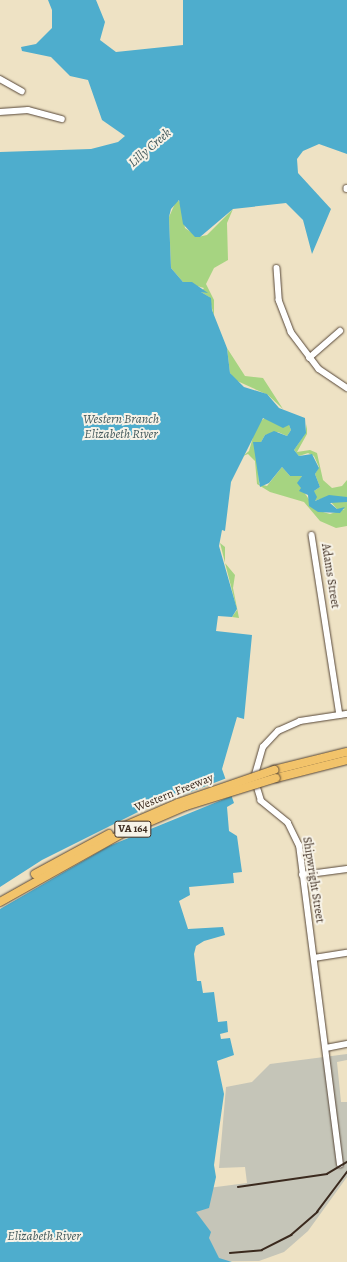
<!DOCTYPE html>
<html>
<head>
<meta charset="utf-8">
<style>
  body { margin:0 }
  #map { position:relative; width:347px; height:1262px; overflow:hidden; background:#eee2c4; font-family:Alegreya,serif }
  div>[style] { position:absolute }
  .industrial>* { inset:0; background:#c5c5b8 }
  .green>* { inset:0; background:#a6d481 }
  .water>* { inset:0; background:#4eadcd }
  .pier>* { inset:0; background:#eee2c4 }
  .roads { filter:drop-shadow(0 0 1px #564637) drop-shadow(0 0 1px #564637) }
  .minor>* { height:5.5px; margin:-2.75px; padding:0 2.75px; transform-origin:2.75px; border-radius:2.75px; background:#fff }
  .highway>* { height:8px; margin:-4px; padding:0 4px; transform-origin:4px; border-radius:4px; background:#f2c36a }
  .rail>* { height:1.5px; margin:-0.75px; padding:0 0.75px; transform-origin:0.75px; border-radius:0.75px; background:#3b2a1e }
  .bridges { filter:drop-shadow(0 0 1px #564637) drop-shadow(0 0 1px #564637) }
  .highway-bridge>* { height:8px; margin:-4px; padding:0 4px; transform-origin:4px; border-radius:4px; background:#f2c36a }
  span { translate:-50% -50%; white-space:nowrap; text-align:center; line-height:1.15; -webkit-text-stroke:4px #f7f3e8; paint-order:stroke }
  .shield-label span { padding:1px 3px; background:#f7f3e8; border:1px solid; border-radius:3px; -webkit-text-stroke-width:0 }
  .shield-label { font-size:11px; color:#3b2a1e; font-weight:700 }
  .street-label { font-size:12px; color:#3b2a1e }
  .water-label { font-size:13px; color:#42585b; font-style:italic }
</style>
</head>
<body>
<div id="map">
  <div class="industrial">
    <i style="clip-path:polygon(347px 1054px,347px 1060px,337px 1062px,341px 1102px,347px 1102px,347px 1177px,308px 1231px,284px 1252px,259px 1261px,178px 1262px,185px 1191px,247px 1183px,245px 1167px,219px 1168px,226px 1087px,252px 1082px,270px 1064px)"></i>
  </div>
  <div class="green">
    <i style="clip-path:polygon(177px 199px,181px 204px,185px 228px,198px 237px,207px 235px,233px 209px,227px 223px,228px 260px,214px 268px,206px 284px,214px 300px,214px 316px,209px 297px,201px 292px,204px 288px,183px 282px,171px 268px,169px 217px)"></i>
    <i style="clip-path:polygon(227px 348px,245px 376px,263px 378px,283px 409px,268px 395px,235px 380px,230px 373px)"></i>
    <i style="clip-path:polygon(265px 418px,289px 425px,291px 430px,287px 436px,278px 432px,265px 435px,261px 442px,253px 442px,257px 445px,259px 484px,267px 486px,282px 467px,290px 476px,302px 476px,298px 483px,316px 510px,330px 514px,345px 509px,337px 509px,331px 502px,347px 502px,347px 526px,336px 528px,320px 521px,304px 502px,270px 492px,257px 484px,255px 461px,248px 454px,243px 456px,249px 451px,257px 423px)"></i>
    <i style="clip-path:polygon(307px 424px,307px 434px,297px 452px,310px 450px,317px 453px,323px 480px,332px 488px,342px 486px,347px 480px,347px 497px,327px 497px,314px 501px,314px 491px,320px 487px,315px 474px,319px 467px,314px 456px,308px 453px,299px 456px,294px 450px,305px 434px)"></i>
    <i style="clip-path:polygon(220px 543px,225px 547px,225px 563px,235px 575px,233px 588px,239px 618px,232px 617px,237px 610px)"></i>
  </div>
  <div class="water">
    <i style="clip-path:polygon(48px 0,96px 0,105px 22px,100px 40px,116px 52px,183px 45px,183px 0,347px 0,347px 154px,319px 144px,303px 151px,297px 159px,298px 173px,331px 209px,312px 254px,303px 220px,286px 203px,233px 209px,200px 237px,195px 237px,183px 224px,179px 200px,171px 209px,169px 217px,171px 268px,183px 282px,192px 282px,208px 293px,201px 292px,211px 298px,212px 310px,227px 348px,230px 373px,244px 387px,267px 394px,279px 408px,305px 418px,306px 433px,294px 450px,299px 456px,312px 454px,319px 468px,315px 474px,320px 487px,314px 491px,317px 497px,315px 501px,329px 495px,347px 497px,347px 502px,330px 503px,337px 509px,345px 507px,340px 513px,318px 512px,309px 506px,308px 495px,299px 491px,301px 488px,297px 483px,302px 476px,290px 476px,282px 467px,269px 483px,260px 487px,253px 442px,261px 442px,265px 435px,274px 431px,287px 436px,291px 430px,289px 425px,283px 428px,263px 418px,231px 482px,225px 531px,222px 530px,219px 546px,237px 609px,232px 617px,218px 616px,216px 631px,252px 635px,244px 719px,237px 717px,222px 769px,234px 803px,227px 807px,229px 831px,237px 836px,242px 872px,233px 873px,234px 883px,189px 887px,190px 895px,179px 901px,188px 929px,223px 927px,225px 935px,204px 941px,196px 946px,194px 954px,197px 981px,201px 981px,203px 993px,214px 992px,218px 1022px,227px 1021px,228px 1032px,220px 1034px,221px 1039px,230px 1038px,234px 1055px,217px 1061px,224px 1094px,214px 1165px,216px 1177px,209px 1208px,196px 1212px,211px 1232px,209px 1238px,219px 1258px,232px 1262px,0 1262px,0 152px,91px 149px,118px 142px,125px 136px,102px 120px,88px 80px,70px 76px,51px 57px,22px 51px,21px 47px,36px 44px,52px 28px,52px 10px)"></i>
  </div>
  <div class="pier">
    <i style="clip-path:polygon(227px 778px,234px 795px,109px 846px,0 909px,0 887px,42px 860px,138px 812px)"></i>
  </div>
  <div class="roads">
    <div class="minor">
      <i style="left:0;top:79px;width:25px;rotate:29deg"></i>
      <i style="left:0;top:112px;width:28px;rotate:-4deg"></i>
      <i style="left:28px;top:110px;width:35px;rotate:15deg"></i>
      <i style="left:347px;top:188px;width:1px;rotate:90deg"></i>
      <i style="left:277px;top:268px;width:32px;rotate:86deg"></i>
      <i style="left:279px;top:300px;width:34px;rotate:69deg"></i>
      <i style="left:291px;top:332px;width:46px;rotate:52.9deg"></i>
      <i style="left:319px;top:369px;width:34px;rotate:34deg"></i>
      <i style="left:309px;top:358px;width:41px;rotate:-41.1deg"></i>
      <i style="left:312px;top:535px;width:182px;rotate:81.2deg"></i>
      <i style="left:302px;top:875px;width:45px;rotate:-7.6deg"></i>
      <i style="left:314px;top:958px;width:33px;rotate:-9deg"></i>
      <i style="left:326px;top:1048px;width:21px;rotate:-11deg"></i>
      <i style="left:340px;top:1165px;width:322px;rotate:-97.3deg"></i>
      <i style="left:299px;top:846px;width:25px;rotate:-116deg"></i>
      <i style="left:288px;top:823px;width:35px;rotate:-141deg"></i>
      <i style="left:261px;top:801px;width:24px;rotate:-107deg"></i>
      <i style="left:254px;top:778px;width:32px;rotate:-74deg"></i>
      <i style="left:263px;top:747px;width:22px;rotate:-47deg"></i>
      <i style="left:278px;top:731px;width:24px;rotate:-24deg"></i>
      <i style="left:300px;top:721px;width:48px;rotate:-8.5deg"></i>
    </div>
    <div class="highway">
      <i style="left:274px;top:770px;width:75px;rotate:-13.9deg"></i>
      <i style="left:276px;top:778px;width:73px;rotate:-14.2deg"></i>
    </div>
  </div>
  <div class="rail">
    <i style="left:238px;top:1187px;width:90px;rotate:-8.3deg"></i>
    <i style="left:327px;top:1174px;width:23px;rotate:-31deg"></i>
    <i style="left:230px;top:1253px;width:32px;rotate:-5deg"></i>
    <i style="left:262px;top:1250px;width:33px;rotate:-27deg"></i>
    <i style="left:291px;top:1235px;width:35px;rotate:-41deg"></i>
    <i style="left:317px;top:1212px;width:50px;rotate:-53.1deg"></i>
  </div>
  <div class="bridges">
    <div class="highway-bridge">
      <i style="left:125px;top:826px;width:58px;rotate:-23.5deg"></i>
      <i style="left:178px;top:803px;width:102px;rotate:-19deg"></i>
      <i style="left:35px;top:874px;width:84px;rotate:-28.4deg"></i>
      <i style="left:0;top:902px;width:139px;rotate:-29.3deg"></i>
      <i style="left:121px;top:834px;width:71px;rotate:-23.3deg"></i>
      <i style="left:186px;top:806px;width:94px;rotate:-17.3deg"></i>
    </div>
  </div>
  <div class="shield-label">
    <span style="left:133px;top:829px">VA 164</span>
  </div>
  <div class="street-label">
    <span style="left:330px;top:576px;rotate:81deg">Adams Street</span>
    <span style="left:174px;top:793px;rotate:-22deg">Western Freeway</span>
    <span style="left:313px;top:880px;rotate:81deg">Shipwright Street</span>
  </div>
  <div class="water-label">
    <span style="left:150px;top:148px;rotate:-41deg">Lilly Creek</span>
    <span style="left:121px;top:427px">Western Branch<br>Elizabeth River</span>
    <span style="left:44px;top:1236px">Elizabeth River</span>
  </div>
</div>
</body>
</html>
